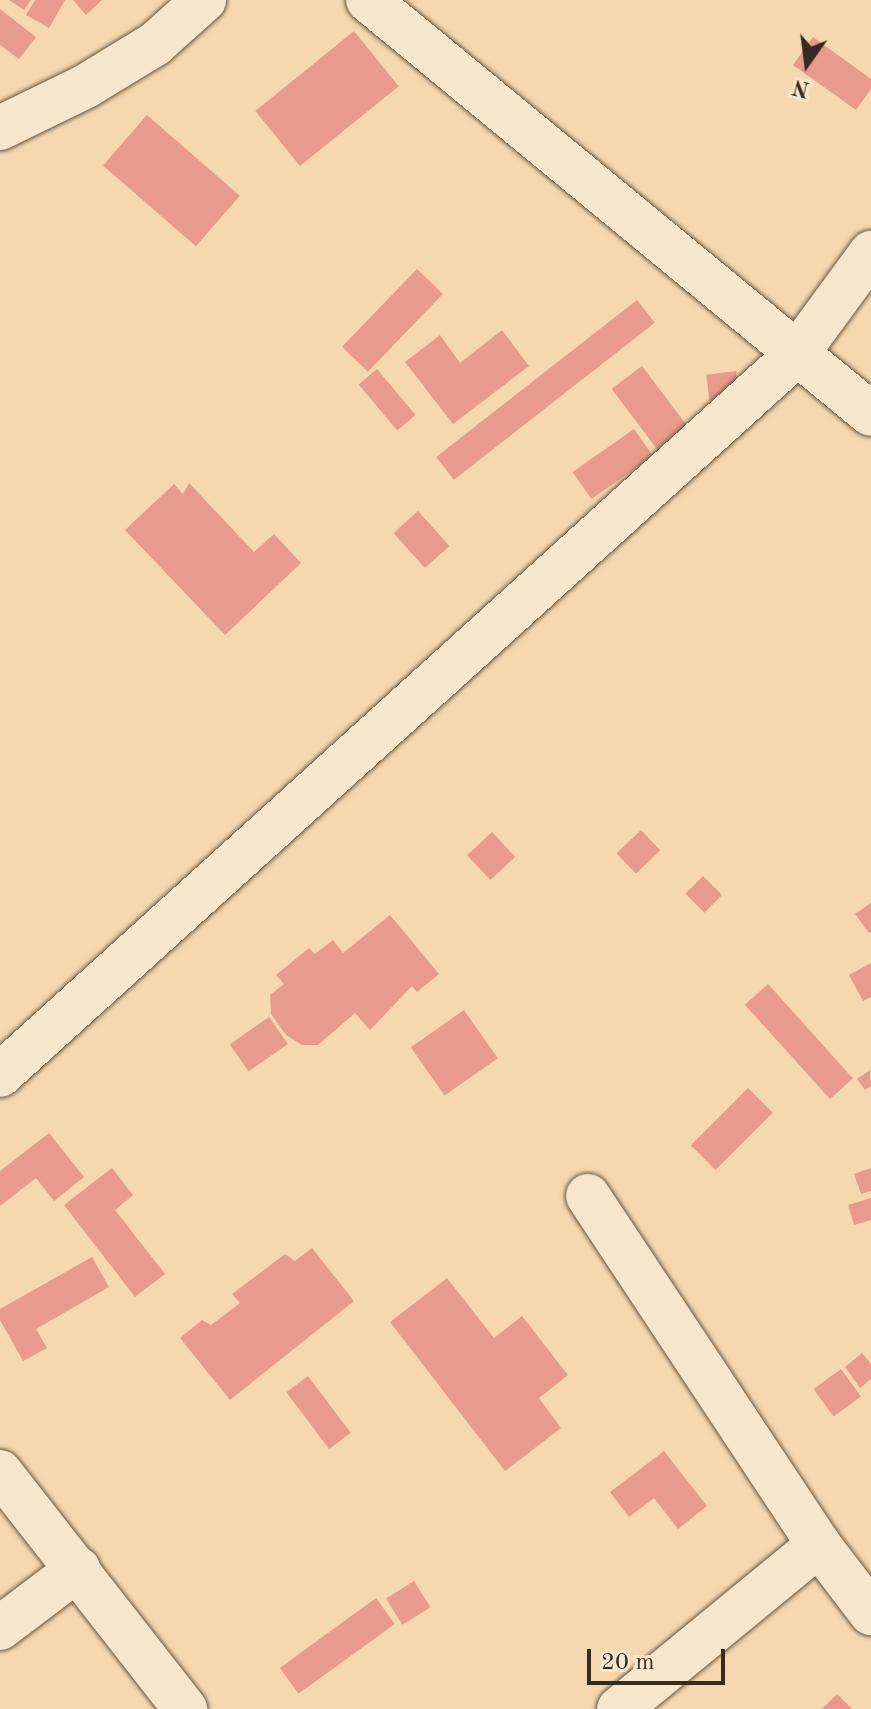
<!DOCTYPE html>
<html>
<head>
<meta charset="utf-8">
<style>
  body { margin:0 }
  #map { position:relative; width:871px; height:1709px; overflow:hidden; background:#f5d8b0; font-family:"Old Standard TT",serif }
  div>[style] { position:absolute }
  .building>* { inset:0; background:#e89b8b; transform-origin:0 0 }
  .roads { filter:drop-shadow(0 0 2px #665643) drop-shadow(0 0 2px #665643) }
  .minor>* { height:44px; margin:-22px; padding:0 22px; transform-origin:22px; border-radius:22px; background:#f8e6cc }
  span { translate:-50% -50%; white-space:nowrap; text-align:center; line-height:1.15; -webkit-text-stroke:6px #f8e6cc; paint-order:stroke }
  .north { position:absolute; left:767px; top:24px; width:80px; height:80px; -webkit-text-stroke:6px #f8e6cc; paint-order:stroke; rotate:194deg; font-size:22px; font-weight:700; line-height:32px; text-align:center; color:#362b1f }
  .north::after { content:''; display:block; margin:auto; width:28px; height:36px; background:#362b1f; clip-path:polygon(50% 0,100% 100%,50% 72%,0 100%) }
  .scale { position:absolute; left:587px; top:1649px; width:138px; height:36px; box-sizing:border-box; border:4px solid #362b1f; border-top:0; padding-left:10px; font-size:24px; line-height:28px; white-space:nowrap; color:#362b1f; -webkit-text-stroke:6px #f8e6cc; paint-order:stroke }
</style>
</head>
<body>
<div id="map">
  <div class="building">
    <i style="clip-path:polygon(9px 0,31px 0,24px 10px)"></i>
    <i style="clip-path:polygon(35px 0,65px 0,49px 28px,26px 15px)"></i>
    <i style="clip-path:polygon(73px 0,102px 0,86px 15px)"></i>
    <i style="clip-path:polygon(0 9px,36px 37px,19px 59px,0 45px)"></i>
    <i style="left:354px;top:31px;width:71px;height:127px;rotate:51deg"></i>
    <i style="clip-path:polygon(813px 37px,871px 79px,871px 89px,856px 110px,793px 65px)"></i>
    <i style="left:147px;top:115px;width:123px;height:67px;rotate:41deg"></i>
    <i style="left:417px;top:269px;width:36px;height:108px;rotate:44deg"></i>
    <i style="left:637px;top:300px;width:29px;height:255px;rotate:52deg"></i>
    <i style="clip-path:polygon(502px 330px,529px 366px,453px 424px,405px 362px,440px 335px,460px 363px)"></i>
    <i style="left:642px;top:366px;width:79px;height:38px;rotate:53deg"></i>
    <i style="left:377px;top:369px;width:60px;height:24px;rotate:50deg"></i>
    <i style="left:736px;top:371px;width:26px;height:30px;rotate:83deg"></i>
    <i style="left:634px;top:429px;width:33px;height:75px;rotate:55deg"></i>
    <i style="clip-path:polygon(189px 483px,254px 552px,274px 534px,301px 563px,225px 635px,125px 530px,174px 484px,183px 494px)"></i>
    <i style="left:418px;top:511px;width:47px;height:33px;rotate:48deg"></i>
    <i style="left:641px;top:830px;width:28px;height:34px;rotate:46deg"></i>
    <i style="left:492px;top:832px;width:34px;height:34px;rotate:47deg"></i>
    <i style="left:703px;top:876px;width:27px;height:25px;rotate:45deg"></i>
    <i style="clip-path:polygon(871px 903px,871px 932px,869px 933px,855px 914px)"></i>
    <i style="clip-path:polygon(390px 915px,439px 974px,417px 992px,412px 986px,370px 1030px,355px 1013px,318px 1045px,302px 1045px,286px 1035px,271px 1014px,270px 995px,284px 984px,276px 975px,309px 948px,315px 954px,333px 940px,343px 953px)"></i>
    <i style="clip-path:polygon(871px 963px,871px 997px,863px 1001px,849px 975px)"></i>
    <i style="left:768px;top:984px;width:127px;height:31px;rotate:48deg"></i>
    <i style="left:464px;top:1010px;width:59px;height:65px;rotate:55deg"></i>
    <i style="left:269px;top:1017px;width:33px;height:48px;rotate:55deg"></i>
    <i style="clip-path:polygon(870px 1070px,871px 1086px,865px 1090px,857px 1079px)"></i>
    <i style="left:748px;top:1088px;width:35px;height:81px;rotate:45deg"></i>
    <i style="clip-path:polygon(49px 1133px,84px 1177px,54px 1201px,36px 1178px,0 1206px,0 1171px)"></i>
    <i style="clip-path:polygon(112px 1168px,133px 1195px,115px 1210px,165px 1274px,135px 1297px,64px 1205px)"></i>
    <i style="clip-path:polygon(871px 1168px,871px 1191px,861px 1194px,854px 1174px)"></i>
    <i style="clip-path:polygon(871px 1198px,871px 1220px,854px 1225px,848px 1205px)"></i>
    <i style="clip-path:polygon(312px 1248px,354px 1301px,230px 1400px,180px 1338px,202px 1320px,211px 1325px,240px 1303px,232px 1294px,285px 1254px,295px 1261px)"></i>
    <i style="clip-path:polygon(92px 1257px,109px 1287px,36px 1329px,47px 1348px,23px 1361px,0 1320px,0 1309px)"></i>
    <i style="clip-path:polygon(447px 1278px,494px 1338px,522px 1316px,568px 1375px,539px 1398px,561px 1428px,505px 1471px,390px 1322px)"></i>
    <i style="clip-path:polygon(862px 1353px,871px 1364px,871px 1379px,860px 1388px,845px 1367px)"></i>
    <i style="left:841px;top:1369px;width:34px;height:34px;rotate:54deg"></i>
    <i style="left:308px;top:1376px;width:71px;height:27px;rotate:53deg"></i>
    <i style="clip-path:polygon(664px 1451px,707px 1506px,678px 1529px,654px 1498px,629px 1517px,610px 1492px)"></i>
    <i style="left:414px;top:1581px;width:31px;height:33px;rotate:58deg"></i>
    <i style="left:376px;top:1598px;width:32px;height:119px;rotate:54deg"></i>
    <i style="clip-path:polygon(837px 1694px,852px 1709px,822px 1709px)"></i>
  </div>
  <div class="roads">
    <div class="minor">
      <i style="left:368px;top:0;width:651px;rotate:39.46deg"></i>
      <i style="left:0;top:128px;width:96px;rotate:-26deg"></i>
      <i style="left:86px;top:86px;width:81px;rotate:-31.3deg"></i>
      <i style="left:155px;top:44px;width:66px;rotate:-41.9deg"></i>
      <i style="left:0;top:1075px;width:1073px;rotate:-42.13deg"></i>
      <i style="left:796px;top:355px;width:127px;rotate:-53.7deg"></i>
      <i style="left:588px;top:1196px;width:419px;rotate:56.5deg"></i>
      <i style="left:819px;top:1545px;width:86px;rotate:52.6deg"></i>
      <i style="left:0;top:1472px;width:301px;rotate:52deg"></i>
      <i style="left:0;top:1628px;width:98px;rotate:-37.1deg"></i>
      <i style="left:619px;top:1709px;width:259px;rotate:-39.4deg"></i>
    </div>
  </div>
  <div class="north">N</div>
  <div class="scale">20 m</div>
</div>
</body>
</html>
